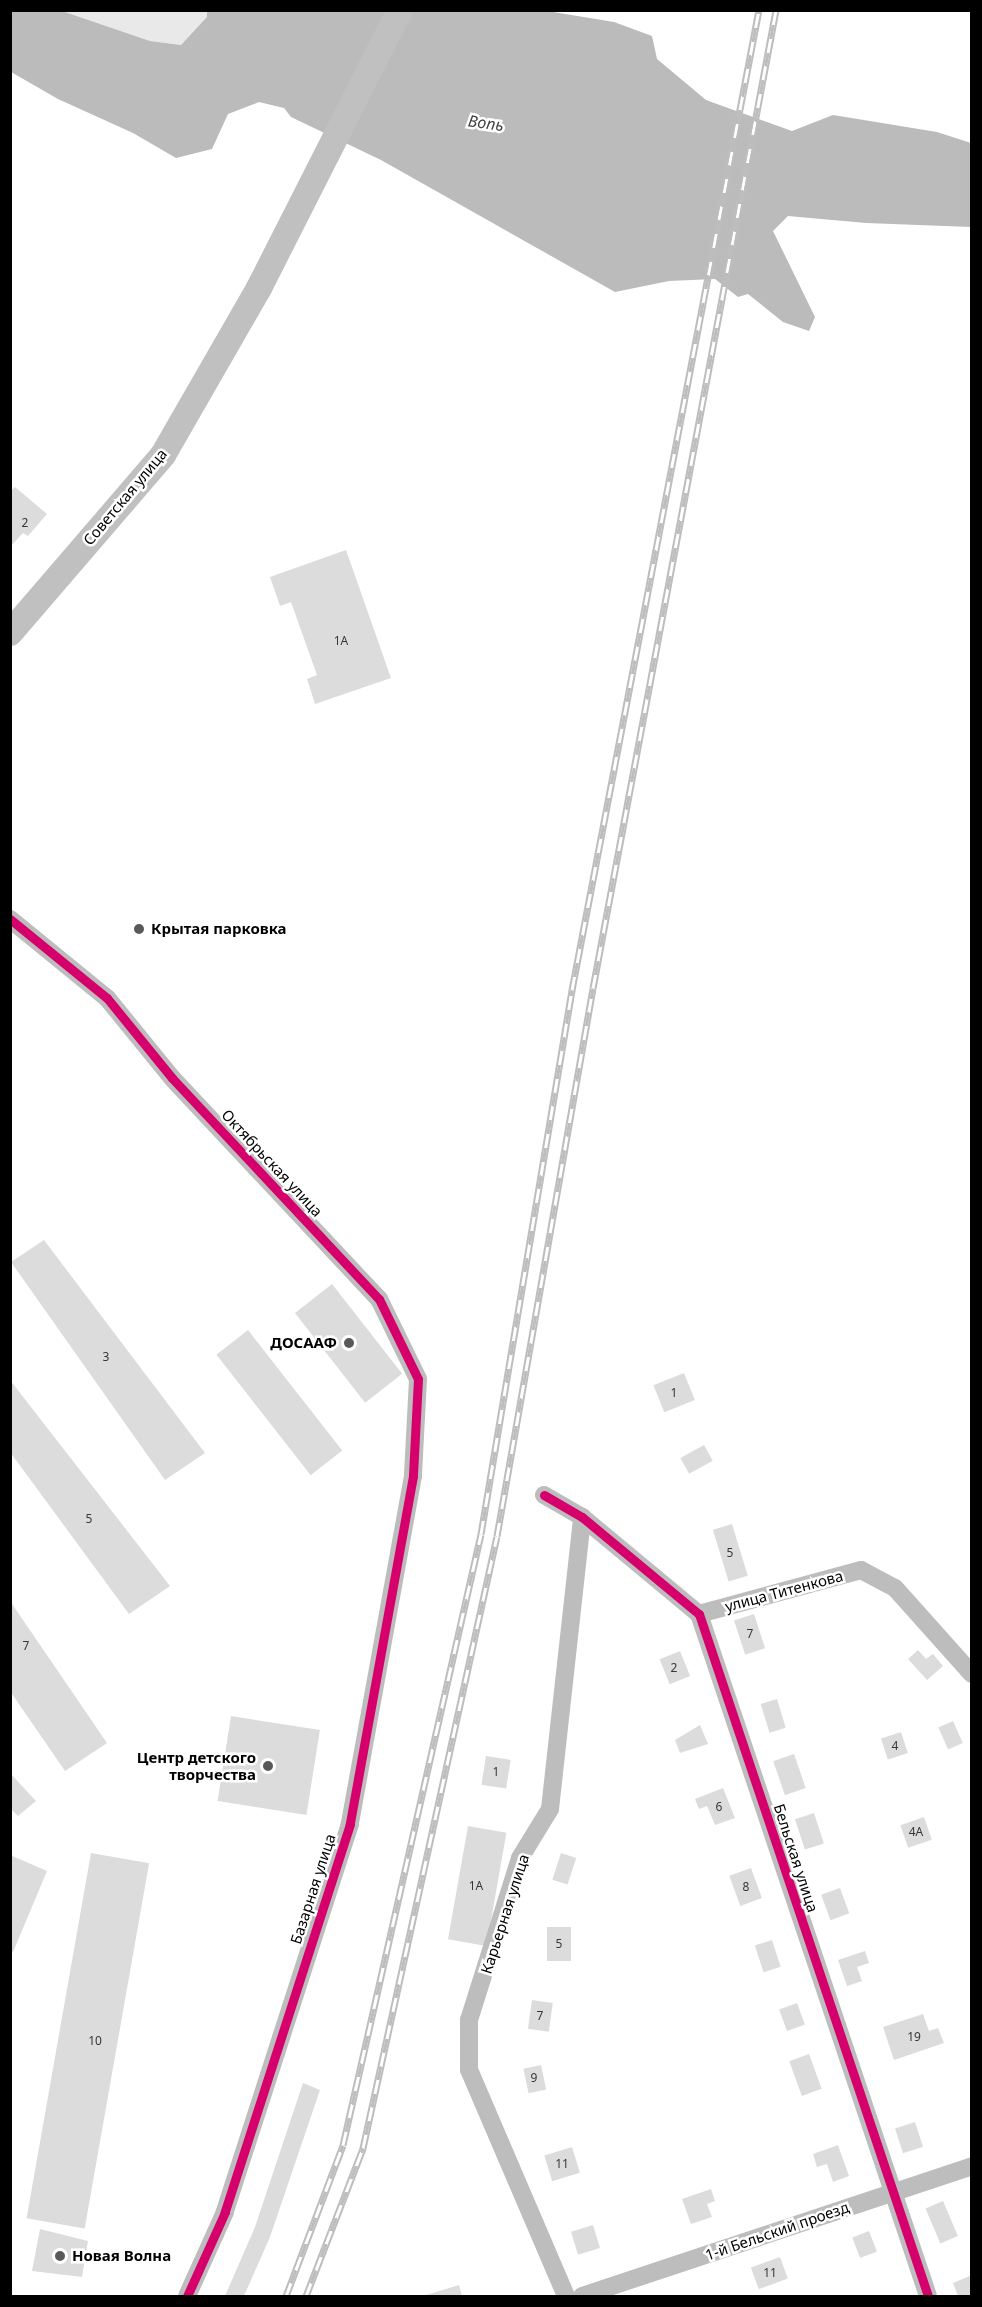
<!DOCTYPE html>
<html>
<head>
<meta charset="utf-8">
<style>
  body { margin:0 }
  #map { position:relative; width:982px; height:2307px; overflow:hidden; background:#fff; font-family:"Noto Sans",sans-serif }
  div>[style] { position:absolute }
  .green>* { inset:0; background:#e9e9e9 }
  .water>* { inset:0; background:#bbb }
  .building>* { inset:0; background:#dcdcdc; transform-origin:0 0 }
  .street>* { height:18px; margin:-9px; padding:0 9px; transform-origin:9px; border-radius:9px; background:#bdbdbd }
  .secondary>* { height:26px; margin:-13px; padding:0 13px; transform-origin:13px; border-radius:13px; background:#c0c0c0 }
  .rail>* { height:7px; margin-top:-3.5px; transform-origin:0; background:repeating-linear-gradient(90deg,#fff 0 14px,#bdbdbd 0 28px); box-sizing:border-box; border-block:2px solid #bdbdbd }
  .cycleway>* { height:9px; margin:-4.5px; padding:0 4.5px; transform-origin:4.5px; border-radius:4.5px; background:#d6006c }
  .dots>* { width:16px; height:16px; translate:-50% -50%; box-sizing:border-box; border:3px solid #fff; border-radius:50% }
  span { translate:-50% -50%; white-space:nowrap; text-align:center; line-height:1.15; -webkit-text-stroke:5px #fff; paint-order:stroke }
  .number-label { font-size:12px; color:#373737 }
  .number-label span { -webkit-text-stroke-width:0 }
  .street-label { font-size:15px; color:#000 }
  .poi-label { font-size:15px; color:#000; font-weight:700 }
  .left { translate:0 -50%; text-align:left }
  .right { translate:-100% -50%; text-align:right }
  .water-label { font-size:16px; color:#3f3f3f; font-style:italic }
  .frame { position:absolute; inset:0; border:12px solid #000; pointer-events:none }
</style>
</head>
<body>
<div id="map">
  <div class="green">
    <i style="clip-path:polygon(207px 10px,208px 17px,181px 45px,150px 41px,62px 11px)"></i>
  </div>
  <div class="water">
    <i style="clip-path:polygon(11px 11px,62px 11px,150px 41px,181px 45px,207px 17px,207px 11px,547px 11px,614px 22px,652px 36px,657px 59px,706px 100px,792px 131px,833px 115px,937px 132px,971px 143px,971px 227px,866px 223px,788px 216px,773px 231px,815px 317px,809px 331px,783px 322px,748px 294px,738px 297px,715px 279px,669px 281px,615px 292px,381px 160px,291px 117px,284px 108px,259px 102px,228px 114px,212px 149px,176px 158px,133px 133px,58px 99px,11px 72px)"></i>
  </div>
  <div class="building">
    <i style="clip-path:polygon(15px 487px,47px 514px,28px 536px,23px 533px,10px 547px,10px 492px)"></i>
    <i style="clip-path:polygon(346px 550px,391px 678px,315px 704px,307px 679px,317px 675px,291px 602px,280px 606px,270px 577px)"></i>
    <i style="clip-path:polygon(44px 1240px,205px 1453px,165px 1480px,11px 1262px)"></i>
    <i style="left:332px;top:1284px;width:114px;height:47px;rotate:52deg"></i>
    <i style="left:248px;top:1330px;width:153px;height:40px;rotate:52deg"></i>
    <i style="left:684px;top:1373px;width:29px;height:33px;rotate:68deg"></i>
    <i style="clip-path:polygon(10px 1380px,170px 1586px,129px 1614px,10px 1452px)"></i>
    <i style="left:704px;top:1445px;width:18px;height:27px;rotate:61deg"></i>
    <i style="left:732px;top:1524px;width:54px;height:20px;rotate:73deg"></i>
    <i style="clip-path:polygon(10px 1601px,107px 1743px,65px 1771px,10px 1691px)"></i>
    <i style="left:754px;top:1614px;width:36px;height:21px;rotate:72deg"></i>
    <i style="clip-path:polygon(918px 1650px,926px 1659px,933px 1654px,943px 1666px,927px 1680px,908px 1659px)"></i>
    <i style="left:680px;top:1651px;width:27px;height:22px;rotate:68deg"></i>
    <i style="left:777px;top:1699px;width:30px;height:17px;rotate:73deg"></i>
    <i style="left:231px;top:1716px;width:90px;height:86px;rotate:9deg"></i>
    <i style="left:953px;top:1721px;width:24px;height:16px;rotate:66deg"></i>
    <i style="clip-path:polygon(700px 1725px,708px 1744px,680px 1753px,675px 1740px)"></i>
    <i style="left:901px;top:1732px;width:22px;height:21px;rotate:72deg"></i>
    <i style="left:794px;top:1754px;width:36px;height:22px;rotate:71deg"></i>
    <i style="left:486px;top:1756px;width:25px;height:29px;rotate:9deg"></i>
    <i style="clip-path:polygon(10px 1773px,36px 1801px,18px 1816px,10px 1808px)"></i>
    <i style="clip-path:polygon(723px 1788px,735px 1818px,715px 1825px,707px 1806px,699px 1809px,695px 1799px)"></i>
    <i style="left:814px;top:1813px;width:32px;height:20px;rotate:72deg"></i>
    <i style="left:924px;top:1817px;width:24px;height:25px;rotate:71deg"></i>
    <i style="left:468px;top:1826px;width:39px;height:115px;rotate:10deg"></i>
    <i style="left:91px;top:1853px;width:59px;height:371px;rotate:10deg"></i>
    <i style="left:561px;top:1853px;width:16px;height:28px;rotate:18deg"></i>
    <i style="clip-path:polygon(10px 1855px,47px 1871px,13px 1952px,10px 1951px)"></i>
    <i style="left:751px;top:1868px;width:32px;height:23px;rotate:70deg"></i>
    <i style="left:840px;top:1888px;width:27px;height:20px;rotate:70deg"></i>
    <i style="left:547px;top:1927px;width:24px;height:34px"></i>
    <i style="left:772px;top:1940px;width:28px;height:18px;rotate:72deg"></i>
    <i style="clip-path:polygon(865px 1951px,869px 1963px,857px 1967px,862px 1981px,847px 1986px,838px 1960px)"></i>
    <i style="left:532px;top:2000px;width:21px;height:29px;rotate:8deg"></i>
    <i style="left:797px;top:2003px;width:23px;height:19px;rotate:70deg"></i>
    <i style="clip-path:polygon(923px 2014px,929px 2031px,938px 2028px,944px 2043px,894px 2060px,883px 2027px)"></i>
    <i style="left:809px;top:2054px;width:37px;height:21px;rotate:70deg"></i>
    <i style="left:541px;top:2065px;width:25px;height:18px;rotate:78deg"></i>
    <i style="clip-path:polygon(303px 2083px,320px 2090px,270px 2237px,244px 2296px,225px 2296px,255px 2227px)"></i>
    <i style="left:915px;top:2122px;width:26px;height:21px;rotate:72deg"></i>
    <i style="clip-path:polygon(838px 2145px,849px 2176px,833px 2182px,827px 2164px,817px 2167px,813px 2154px)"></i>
    <i style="left:572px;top:2147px;width:27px;height:29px;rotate:73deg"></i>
    <i style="clip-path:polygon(711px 2189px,715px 2201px,707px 2204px,712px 2217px,691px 2224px,682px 2199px)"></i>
    <i style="left:943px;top:2201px;width:38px;height:19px;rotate:67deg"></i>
    <i style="left:593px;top:2225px;width:24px;height:23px;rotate:73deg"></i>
    <i style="clip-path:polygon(40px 2229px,88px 2241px,82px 2277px,32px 2271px)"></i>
    <i style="left:869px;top:2231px;width:22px;height:18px;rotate:69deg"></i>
    <i style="left:780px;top:2257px;width:23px;height:31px;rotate:70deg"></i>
    <i style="clip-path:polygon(972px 2275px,972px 2296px,958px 2296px,953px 2283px)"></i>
    <i style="clip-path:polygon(459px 2285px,462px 2296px,423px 2296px)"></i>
  </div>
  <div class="street">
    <i style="left:10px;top:919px;width:125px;rotate:39.2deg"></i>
    <i style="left:107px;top:998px;width:103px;rotate:50.9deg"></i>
    <i style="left:172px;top:1078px;width:303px;rotate:46.9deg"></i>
    <i style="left:379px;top:1299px;width:89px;rotate:64deg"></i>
    <i style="left:418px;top:1379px;width:97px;rotate:93deg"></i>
    <i style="left:413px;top:1476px;width:354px;rotate:100.3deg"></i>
    <i style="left:350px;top:1824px;width:408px;rotate:107.9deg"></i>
    <i style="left:225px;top:2212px;width:92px;rotate:114.3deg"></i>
    <i style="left:544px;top:1495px;width:44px;rotate:30.1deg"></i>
    <i style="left:582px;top:1517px;width:152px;rotate:39.7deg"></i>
    <i style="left:699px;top:1614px;width:719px;rotate:71.44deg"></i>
    <i style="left:699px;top:1614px;width:168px;rotate:-15.2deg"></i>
    <i style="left:861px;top:1570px;width:38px;rotate:28deg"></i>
    <i style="left:895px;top:1588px;width:115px;rotate:48.2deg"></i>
    <i style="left:566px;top:2296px;width:246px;rotate:-113.2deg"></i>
    <i style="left:469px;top:2070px;width:50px;rotate:-90deg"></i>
    <i style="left:469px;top:2020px;width:170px;rotate:-72.5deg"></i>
    <i style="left:520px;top:1858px;width:57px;rotate:-58.5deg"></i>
    <i style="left:550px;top:1809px;width:294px;rotate:-83.7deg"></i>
    <i style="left:582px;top:2296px;width:411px;rotate:-18.4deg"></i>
  </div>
  <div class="secondary">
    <i style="left:10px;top:633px;width:235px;rotate:-49.3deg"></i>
    <i style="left:163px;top:455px;width:193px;rotate:-60.1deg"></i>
    <i style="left:259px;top:288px;width:312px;rotate:-63.1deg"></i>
  </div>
  <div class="rail">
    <i style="left:286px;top:2296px;width:161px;rotate:-69.3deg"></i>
    <i style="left:343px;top:2145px;width:626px;rotate:-77.27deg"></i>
    <i style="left:481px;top:1534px;width:552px;rotate:-80.5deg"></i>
    <i style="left:572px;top:990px;width:998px;rotate:-79.2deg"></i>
    <i style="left:306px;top:2296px;width:159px;rotate:-68.9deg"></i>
    <i style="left:363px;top:2148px;width:626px;rotate:-77.65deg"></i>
    <i style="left:497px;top:1536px;width:556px;rotate:-80.06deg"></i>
    <i style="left:593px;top:988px;width:995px;rotate:-79.4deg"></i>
  </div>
  <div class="cycleway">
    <i style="left:10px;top:919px;width:125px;rotate:39.2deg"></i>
    <i style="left:107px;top:998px;width:103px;rotate:50.9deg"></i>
    <i style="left:172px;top:1078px;width:303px;rotate:46.9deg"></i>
    <i style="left:379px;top:1299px;width:89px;rotate:64deg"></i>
    <i style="left:418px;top:1379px;width:97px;rotate:93deg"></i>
    <i style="left:413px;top:1476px;width:354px;rotate:100.3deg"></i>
    <i style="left:350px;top:1824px;width:408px;rotate:107.9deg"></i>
    <i style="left:225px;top:2212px;width:92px;rotate:114.3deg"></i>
    <i style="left:544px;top:1495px;width:44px;rotate:30.1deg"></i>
    <i style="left:582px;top:1517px;width:152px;rotate:39.7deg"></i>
    <i style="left:699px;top:1614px;width:719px;rotate:71.44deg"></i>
  </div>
  <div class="dots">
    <i style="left:139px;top:929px;background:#595959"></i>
    <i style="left:349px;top:1343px;background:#595959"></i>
    <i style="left:268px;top:1766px;background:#595959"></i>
    <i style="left:60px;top:2256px;background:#595959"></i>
  </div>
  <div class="number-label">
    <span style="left:25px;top:523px">2</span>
    <span style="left:341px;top:641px">1А</span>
    <span style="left:106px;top:1357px">3</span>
    <span style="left:674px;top:1393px">1</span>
    <span style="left:89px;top:1519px">5</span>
    <span style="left:730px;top:1553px">5</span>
    <span style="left:750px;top:1634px">7</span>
    <span style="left:26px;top:1646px">7</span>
    <span style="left:674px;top:1668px">2</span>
    <span style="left:895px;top:1746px">4</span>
    <span style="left:496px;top:1772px">1</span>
    <span style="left:719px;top:1807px">6</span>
    <span style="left:916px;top:1832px">4А</span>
    <span style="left:476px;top:1886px">1А</span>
    <span style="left:746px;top:1887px">8</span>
    <span style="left:559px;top:1944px">5</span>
    <span style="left:540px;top:2016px">7</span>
    <span style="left:914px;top:2037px">19</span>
    <span style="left:95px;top:2041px">10</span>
    <span style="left:534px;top:2078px">9</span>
    <span style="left:562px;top:2164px">11</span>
    <span style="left:770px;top:2273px">11</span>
  </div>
  <div class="street-label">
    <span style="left:125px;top:497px;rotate:-50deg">Советская улица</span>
    <span style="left:272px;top:1163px;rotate:47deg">Октябрьская улица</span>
    <span style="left:784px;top:1591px;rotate:-15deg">улица Титенкова</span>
    <span style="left:796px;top:1858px;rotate:72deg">Бельская улица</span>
    <span style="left:313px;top:1889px;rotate:-72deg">Базарная улица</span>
    <span style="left:505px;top:1914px;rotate:-72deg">Карьерная улица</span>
    <span style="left:777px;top:2231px;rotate:-19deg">1-й Бельский проезд</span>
  </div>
  <div class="poi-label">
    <span class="left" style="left:151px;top:929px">Крытая парковка</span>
    <span class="right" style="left:337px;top:1343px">ДОСААФ</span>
    <span class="right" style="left:256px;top:1766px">Центр детского<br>творчества</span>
    <span class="left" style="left:72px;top:2256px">Новая Волна</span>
  </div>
  <div class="water-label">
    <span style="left:486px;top:123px;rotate:8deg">Вопь</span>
  </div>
  <div class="frame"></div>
</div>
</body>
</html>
